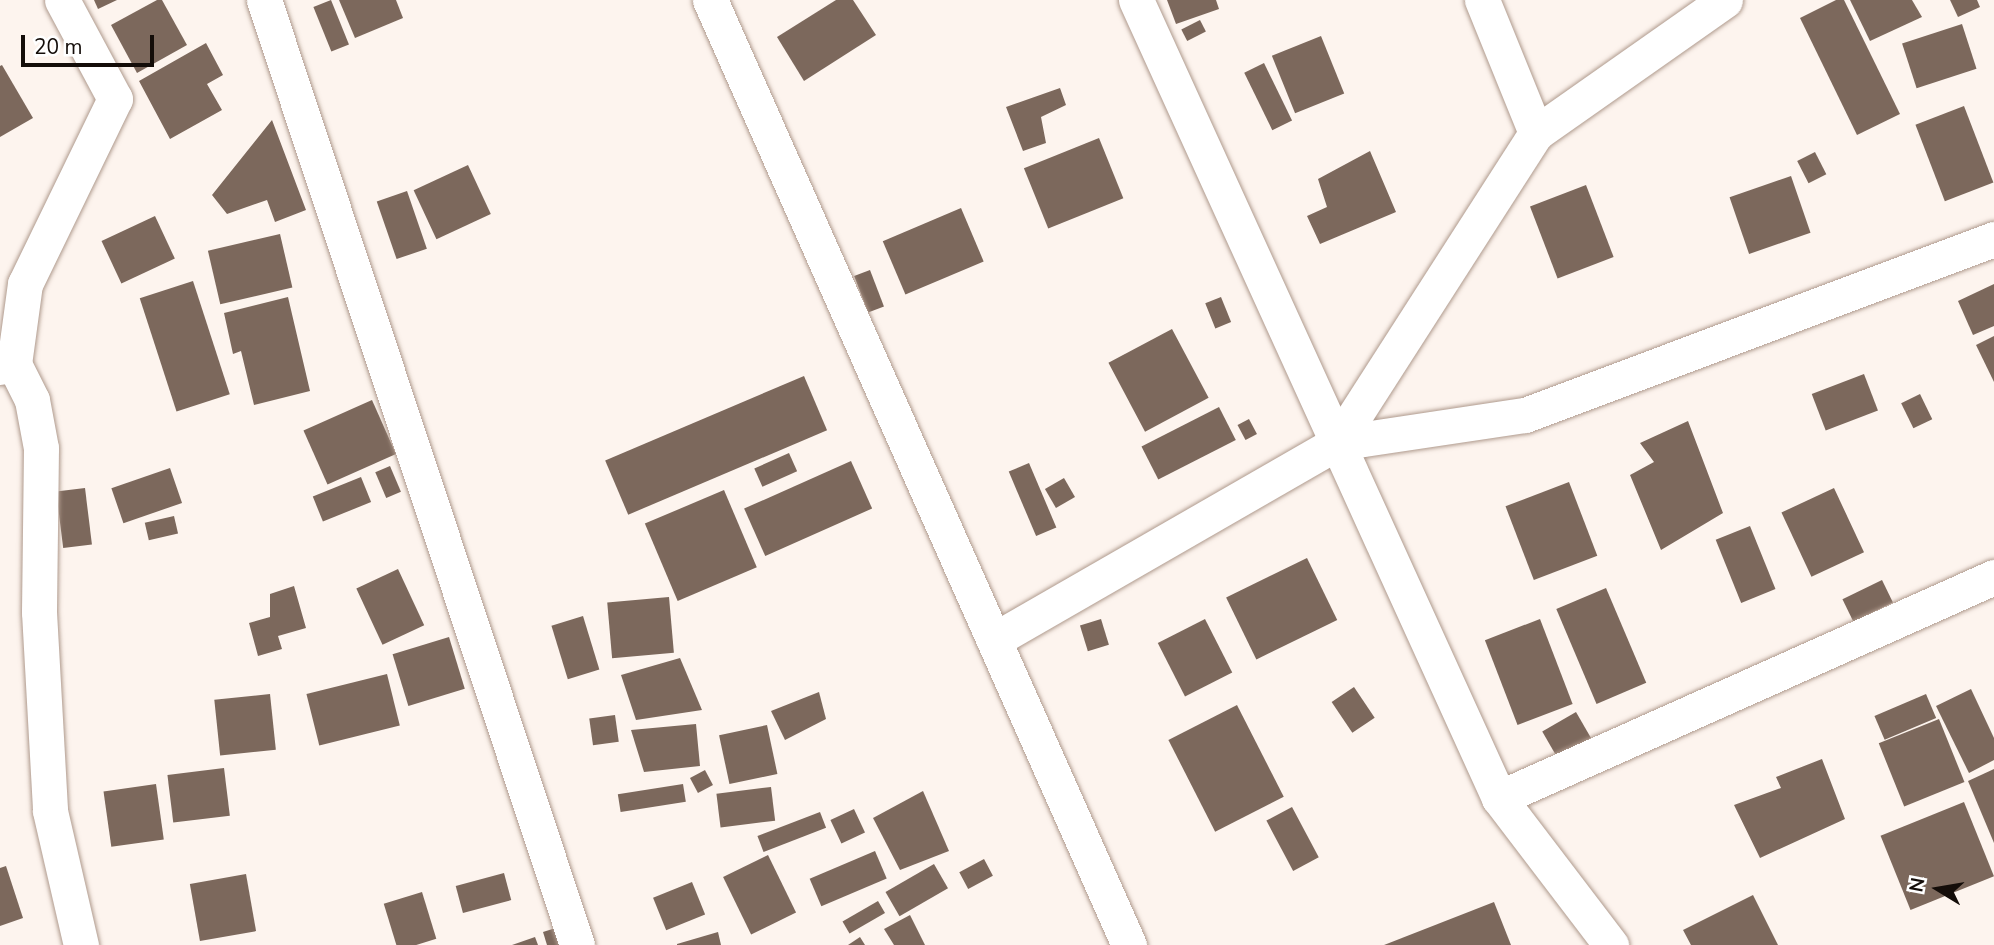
<!DOCTYPE html>
<html>
<head>
<meta charset="utf-8">
<style>
  body { margin:0 }
  #map { position:relative; width:1994px; height:945px; overflow:hidden; background:#fdf4ee; font-family:"Nunito Sans",sans-serif }
  div>[style] { position:absolute }
  .building>* { inset:0; background:#7c685c; transform-origin:0 0 }
  .roads { filter:drop-shadow(0 0 2px #af9a8d) drop-shadow(0 0 2px #af9a8d) }
  .street>* { height:35px; margin:-17.5px; padding:0 17.5px; transform-origin:17.5px; border-radius:17.5px; background:#fff }
  span { translate:-50% -50%; white-space:nowrap; text-align:center; line-height:1.15; -webkit-text-stroke:6px #fff; paint-order:stroke }
  .north { position:absolute; left:1903px; top:854px; width:70px; height:70px; -webkit-text-stroke:5px #fff; paint-order:stroke; rotate:281deg; font-size:19px; font-weight:700; line-height:28px; text-align:center; color:#140d09 }
  .north::after { content:''; display:block; margin:auto; width:24px; height:32px; background:#140d09; clip-path:polygon(50% 0,100% 100%,50% 72%,0 100%) }
  .scale { position:absolute; left:21px; top:35px; width:133px; height:32px; box-sizing:border-box; border:4px solid #140d09; border-top:0; padding-left:9px; font-size:21px; line-height:24px; white-space:nowrap; color:#140d09; -webkit-text-stroke:5px #fff; paint-order:stroke }
</style>
</head>
<body>
<div id="map">
  <div class="building">
    <i style="clip-path:polygon(94px 0,117px 0,98px 9px)"></i>
    <i style="clip-path:polygon(157px 0,162px 0,187px 45px,137px 73px,111px 25px)"></i>
    <i style="left:331px;top:0;width:48px;height:19px;rotate:68deg"></i>
    <i style="clip-path:polygon(339px 0,396px 0,403px 18px,355px 38px)"></i>
    <i style="clip-path:polygon(836px 0,853px 0,876px 35px,804px 81px,777px 37px)"></i>
    <i style="clip-path:polygon(1167px 0,1216px 0,1219px 9px,1176px 24px)"></i>
    <i style="clip-path:polygon(1836px 0,1844px 0,1900px 114px,1857px 135px,1800px 18px)"></i>
    <i style="clip-path:polygon(1850px 0,1912px 0,1922px 17px,1870px 41px)"></i>
    <i style="clip-path:polygon(1950px 0,1977px 0,1980px 7px,1958px 17px)"></i>
    <i style="left:1200px;top:20px;width:13px;height:21px;rotate:63deg"></i>
    <i style="left:1962px;top:24px;width:47px;height:63px;rotate:72deg"></i>
    <i style="left:1321px;top:36px;width:62px;height:53px;rotate:68deg"></i>
    <i style="clip-path:polygon(206px 43px,223px 75px,207px 84px,222px 110px,170px 139px,139px 81px)"></i>
    <i style="left:1264px;top:63px;width:64px;height:22px;rotate:64deg"></i>
    <i style="clip-path:polygon(2px 65px,33px 118px,0 137px,0 66px)"></i>
    <i style="clip-path:polygon(1060px 88px,1066px 105px,1041px 117px,1046px 143px,1023px 151px,1006px 107px)"></i>
    <i style="left:1964px;top:106px;width:82px;height:52px;rotate:69deg"></i>
    <i style="clip-path:polygon(272px 120px,306px 210px,275px 222px,267px 200px,227px 214px,212px 195px)"></i>
    <i style="left:1099px;top:138px;width:65px;height:81px;rotate:68deg"></i>
    <i style="clip-path:polygon(1370px 151px,1396px 212px,1320px 244px,1307px 216px,1327px 207px,1318px 179px)"></i>
    <i style="left:1815px;top:152px;width:25px;height:20px;rotate:63deg"></i>
    <i style="left:468px;top:165px;width:54px;height:60px;rotate:65deg"></i>
    <i style="left:1791px;top:176px;width:60px;height:65px;rotate:71deg"></i>
    <i style="left:1586px;top:185px;width:77px;height:60px;rotate:69deg"></i>
    <i style="left:407px;top:191px;width:61px;height:32px;rotate:71deg"></i>
    <i style="left:961px;top:208px;width:58px;height:85px;rotate:67deg"></i>
    <i style="left:155px;top:216px;width:47px;height:59px;rotate:65deg"></i>
    <i style="left:280px;top:234px;width:55px;height:74px;rotate:77deg"></i>
    <i style="left:870px;top:270px;width:39px;height:17px;rotate:69deg"></i>
    <i style="left:193px;top:281px;width:119px;height:56px;rotate:72deg"></i>
    <i style="clip-path:polygon(1994px 284px,1994px 326px,1973px 335px,1958px 301px)"></i>
    <i style="clip-path:polygon(288px 297px,310px 391px,254px 405px,241px 351px,233px 354px,224px 313px)"></i>
    <i style="left:1221px;top:297px;width:27px;height:17px;rotate:68deg"></i>
    <i style="left:1172px;top:329px;width:78px;height:72px;rotate:62deg"></i>
    <i style="clip-path:polygon(1994px 336px,1994px 382px,1976px 345px)"></i>
    <i style="left:1864px;top:374px;width:39px;height:56px;rotate:69deg"></i>
    <i style="left:804px;top:376px;width:59px;height:216px;rotate:67deg"></i>
    <i style="left:1920px;top:394px;width:28px;height:21px;rotate:64deg"></i>
    <i style="left:372px;top:400px;width:59px;height:75px;rotate:66deg"></i>
    <i style="left:1219px;top:407px;width:37px;height:87px;rotate:63deg"></i>
    <i style="left:1249px;top:419px;width:17px;height:13px;rotate:62deg"></i>
    <i style="clip-path:polygon(1688px 421px,1723px 513px,1661px 550px,1630px 475px,1654px 462px,1640px 443px)"></i>
    <i style="left:789px;top:453px;width:20px;height:38px;rotate:66deg"></i>
    <i style="left:851px;top:461px;width:52px;height:117px;rotate:66deg"></i>
    <i style="left:1029px;top:463px;width:70px;height:22px;rotate:67deg"></i>
    <i style="left:390px;top:466px;width:28px;height:16px;rotate:67deg"></i>
    <i style="left:170px;top:468px;width:37px;height:62px;rotate:71deg"></i>
    <i style="left:361px;top:477px;width:27px;height:52px;rotate:68deg"></i>
    <i style="left:1064px;top:478px;width:22px;height:22px;rotate:60deg"></i>
    <i style="left:1569px;top:482px;width:79px;height:68px;rotate:69deg"></i>
    <i style="left:85px;top:488px;width:57px;height:29px;rotate:83deg"></i>
    <i style="left:1834px;top:488px;width:71px;height:58px;rotate:65deg"></i>
    <i style="left:724px;top:490px;width:84px;height:86px;rotate:67deg"></i>
    <i style="left:174px;top:516px;width:18px;height:30px;rotate:77deg"></i>
    <i style="left:1750px;top:526px;width:68px;height:37px;rotate:68deg"></i>
    <i style="left:1307px;top:558px;width:69px;height:90px;rotate:64deg"></i>
    <i style="left:398px;top:569px;width:62px;height:46px;rotate:65deg"></i>
    <i style="left:1882px;top:580px;width:25px;height:44px;rotate:64deg"></i>
    <i style="clip-path:polygon(294px 586px,306px 628px,278px 636px,282px 649px,258px 656px,249px 623px,270px 617px,270px 594px)"></i>
    <i style="left:1606px;top:588px;width:103px;height:54px;rotate:67deg"></i>
    <i style="left:669px;top:597px;width:56px;height:62px;rotate:85deg"></i>
    <i style="left:583px;top:616px;width:56px;height:33px;rotate:73deg"></i>
    <i style="left:1101px;top:619px;width:27px;height:22px;rotate:73deg"></i>
    <i style="left:1205px;top:619px;width:60px;height:53px;rotate:63deg"></i>
    <i style="left:1540px;top:619px;width:91px;height:59px;rotate:69deg"></i>
    <i style="left:449px;top:637px;width:54px;height:59px;rotate:73deg"></i>
    <i style="clip-path:polygon(680px 658px,702px 710px,636px 720px,621px 675px)"></i>
    <i style="left:387px;top:674px;width:53px;height:83px;rotate:76deg"></i>
    <i style="left:1354px;top:687px;width:37px;height:27px;rotate:56deg"></i>
    <i style="clip-path:polygon(1971px 689px,1994px 738px,1994px 760px,1969px 773px,1936px 706px)"></i>
    <i style="clip-path:polygon(819px 692px,826px 719px,785px 740px,771px 711px)"></i>
    <i style="left:270px;top:694px;width:56px;height:56px;rotate:84deg"></i>
    <i style="left:1926px;top:694px;width:26px;height:56px;rotate:67deg"></i>
    <i style="left:1237px;top:705px;width:103px;height:77px;rotate:63deg"></i>
    <i style="left:1576px;top:712px;width:30px;height:39px;rotate:60deg"></i>
    <i style="left:615px;top:715px;width:27px;height:26px;rotate:82deg"></i>
    <i style="left:1939px;top:719px;width:68px;height:65px;rotate:68deg"></i>
    <i style="clip-path:polygon(696px 724px,700px 766px,644px 772px,631px 730px)"></i>
    <i style="left:767px;top:725px;width:50px;height:49px;rotate:78deg"></i>
    <i style="clip-path:polygon(1822px 759px,1845px 819px,1760px 858px,1734px 805px,1781px 788px,1776px 777px)"></i>
    <i style="left:224px;top:768px;width:48px;height:57px;rotate:83deg"></i>
    <i style="clip-path:polygon(1994px 769px,1994px 843px,1968px 781px)"></i>
    <i style="left:705px;top:770px;width:17px;height:17px;rotate:62deg"></i>
    <i style="left:156px;top:784px;width:56px;height:53px;rotate:82deg"></i>
    <i style="left:683px;top:784px;width:18px;height:66px;rotate:81deg"></i>
    <i style="left:771px;top:787px;width:34px;height:55px;rotate:83deg"></i>
    <i style="clip-path:polygon(923px 791px,949px 851px,900px 870px,873px 818px)"></i>
    <i style="left:1964px;top:802px;width:80px;height:90px;rotate:68deg"></i>
    <i style="left:1292px;top:807px;width:57px;height:29px;rotate:62deg"></i>
    <i style="left:854px;top:809px;width:26px;height:26px;rotate:65deg"></i>
    <i style="left:820px;top:812px;width:17px;height:67px;rotate:69deg"></i>
    <i style="left:875px;top:851px;width:30px;height:71px;rotate:67deg"></i>
    <i style="left:768px;top:855px;width:64px;height:50px;rotate:64deg"></i>
    <i style="left:984px;top:859px;width:19px;height:28px;rotate:62deg"></i>
    <i style="left:934px;top:864px;width:28px;height:56px;rotate:60deg"></i>
    <i style="clip-path:polygon(6px 866px,23px 918px,0 926px,0 868px)"></i>
    <i style="left:504px;top:873px;width:28px;height:50px;rotate:75deg"></i>
    <i style="left:246px;top:874px;width:58px;height:57px;rotate:80deg"></i>
    <i style="left:692px;top:882px;width:35px;height:42px;rotate:68deg"></i>
    <i style="left:422px;top:892px;width:49px;height:40px;rotate:73deg"></i>
    <i style="clip-path:polygon(1753px 895px,1778px 945px,1691px 945px,1683px 930px)"></i>
    <i style="left:878px;top:901px;width:14px;height:41px;rotate:60deg"></i>
    <i style="clip-path:polygon(1494px 902px,1511px 945px,1384px 945px)"></i>
    <i style="clip-path:polygon(910px 915px,925px 945px,894px 945px,884px 929px)"></i>
    <i style="clip-path:polygon(565px 925px,571px 945px,547px 945px,543px 932px)"></i>
    <i style="clip-path:polygon(718px 932px,721px 945px,677px 945px,677px 944px)"></i>
    <i style="clip-path:polygon(535px 937px,538px 945px,512px 945px)"></i>
    <i style="clip-path:polygon(860px 937px,865px 945px,848px 945px)"></i>
  </div>
  <div class="roads">
    <div class="street">
      <i style="left:264px;top:0;width:995px;rotate:71.67deg"></i>
      <i style="left:710px;top:0;width:1034px;rotate:66.09deg"></i>
      <i style="left:1136px;top:0;width:877px;rotate:65.54deg"></i>
      <i style="left:1499px;top:798px;width:185px;rotate:52.7deg"></i>
      <i style="left:1482px;top:0;width:144px;rotate:67.9deg"></i>
      <i style="left:14px;top:364px;width:81px;rotate:-82.2deg"></i>
      <i style="left:25px;top:284px;width:206px;rotate:-64.1deg"></i>
      <i style="left:115px;top:99px;width:112px;rotate:-118.2deg"></i>
      <i style="left:0;top:367px;width:14px;rotate:-12deg"></i>
      <i style="left:14px;top:364px;width:40px;rotate:63.4deg"></i>
      <i style="left:32px;top:400px;width:49px;rotate:79.4deg"></i>
      <i style="left:41px;top:448px;width:164px;rotate:90.7deg"></i>
      <i style="left:39px;top:612px;width:199px;rotate:86.8deg"></i>
      <i style="left:50px;top:811px;width:138px;rotate:77deg"></i>
      <i style="left:1337px;top:443px;width:190px;rotate:-8.5deg"></i>
      <i style="left:1525px;top:415px;width:501px;rotate:-20.57deg"></i>
      <i style="left:994px;top:640px;width:396px;rotate:-29.9deg"></i>
      <i style="left:1337px;top:443px;width:368px;rotate:-57.3deg"></i>
      <i style="left:1536px;top:133px;width:231px;rotate:-35.1deg"></i>
      <i style="left:1499px;top:798px;width:542px;rotate:-24.06deg"></i>
    </div>
  </div>
  <div class="north">N</div>
  <div class="scale">20 m</div>
</div>
</body>
</html>
